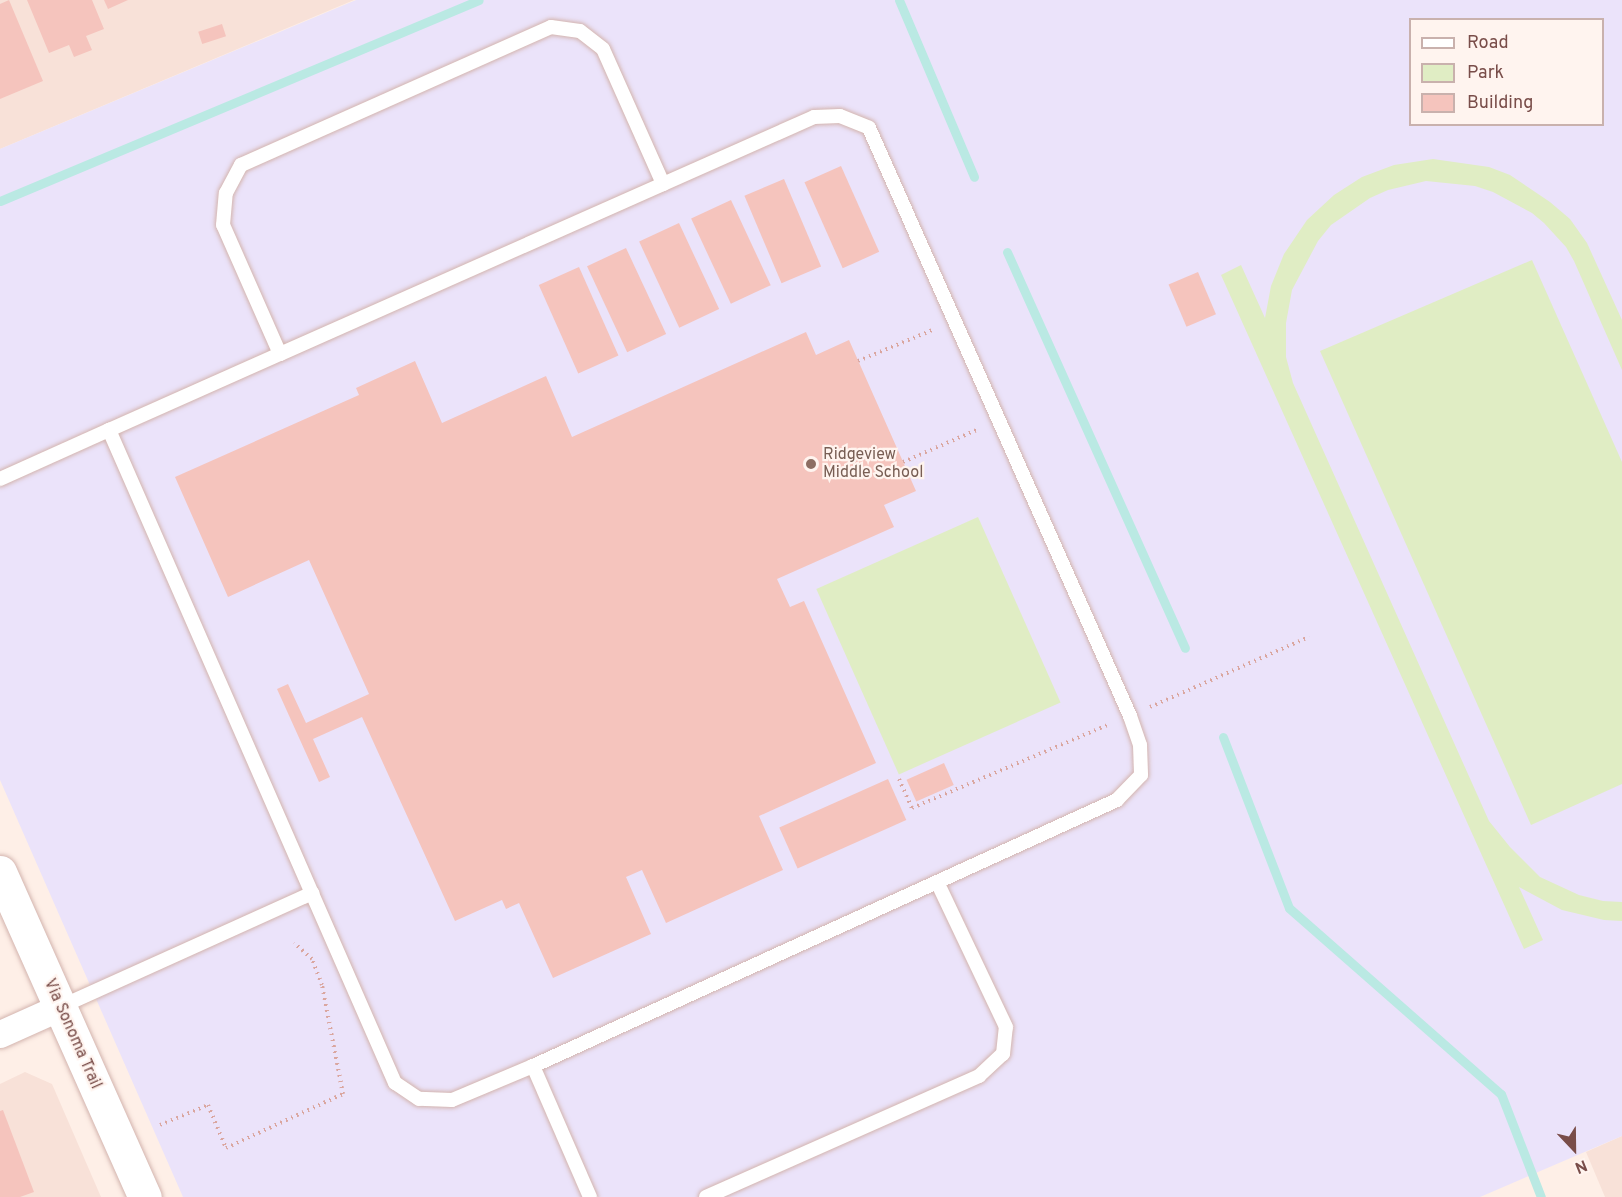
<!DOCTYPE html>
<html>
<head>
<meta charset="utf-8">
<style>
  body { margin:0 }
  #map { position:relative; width:1622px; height:1197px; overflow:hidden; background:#feefe7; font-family:Overpass,sans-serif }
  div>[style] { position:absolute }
  .residential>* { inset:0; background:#f8e1d8 }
  .education>* { inset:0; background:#ebe3fa }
  .green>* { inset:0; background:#e0edc4; transform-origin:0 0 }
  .stream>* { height:9px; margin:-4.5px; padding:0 4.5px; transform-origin:4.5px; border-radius:4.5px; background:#bae9e3 }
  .building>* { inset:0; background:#f5c4bd; transform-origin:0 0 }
  .path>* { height:4px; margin-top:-2px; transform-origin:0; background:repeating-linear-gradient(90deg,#daa69f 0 1.5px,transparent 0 6px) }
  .roads { filter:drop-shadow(0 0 2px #d3b4ae) drop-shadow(0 0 2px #d3b4ae) }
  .service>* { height:14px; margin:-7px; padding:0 7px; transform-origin:7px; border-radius:7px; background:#fff }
  .minor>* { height:27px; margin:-13.5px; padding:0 13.5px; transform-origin:13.5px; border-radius:13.5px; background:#fff }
  .tertiary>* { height:33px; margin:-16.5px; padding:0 16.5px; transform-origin:16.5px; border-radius:16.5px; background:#fff }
  .dots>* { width:16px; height:16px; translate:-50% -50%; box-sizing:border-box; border:3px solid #fff4ef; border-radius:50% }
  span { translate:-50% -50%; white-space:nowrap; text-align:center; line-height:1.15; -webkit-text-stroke:4.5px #fff4ef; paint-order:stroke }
  .education-label { font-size:16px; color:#785e54 }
  .left { translate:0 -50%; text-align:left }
  .street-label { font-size:16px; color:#794d49 }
  .legend { position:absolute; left:1409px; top:18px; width:195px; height:108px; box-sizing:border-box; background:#fff4ef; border:2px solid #c9b1ad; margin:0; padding:8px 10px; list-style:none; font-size:18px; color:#794d49 }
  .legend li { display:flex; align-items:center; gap:12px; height:30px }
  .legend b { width:30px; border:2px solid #c9b1ad }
  .north { position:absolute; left:1544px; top:1119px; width:60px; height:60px; -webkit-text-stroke:4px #fff4ef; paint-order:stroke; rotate:158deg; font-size:16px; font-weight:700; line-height:24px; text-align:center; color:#794d49 }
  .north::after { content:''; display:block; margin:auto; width:21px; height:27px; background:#794d49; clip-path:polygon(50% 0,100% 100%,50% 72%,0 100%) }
</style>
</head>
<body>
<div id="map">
  <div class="residential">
    <i style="clip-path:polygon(0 0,354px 0,0 149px)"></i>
    <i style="clip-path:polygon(25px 1072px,52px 1084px,101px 1197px,0 1197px,0 1084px)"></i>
    <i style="clip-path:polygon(1622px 1136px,1622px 1197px,1605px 1197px,1586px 1152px)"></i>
  </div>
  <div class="education">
    <i style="clip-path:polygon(evenodd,356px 0,1622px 0,1622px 1136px,1480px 1197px,183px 1197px,0 780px,0 149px,356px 0,1410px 20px,1602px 20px,1602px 124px,1410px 124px,1410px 20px)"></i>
  </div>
  <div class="green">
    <i style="clip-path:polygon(1433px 159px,1489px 167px,1510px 175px,1550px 202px,1570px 219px,1587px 243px,1622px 320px,1622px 370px,1574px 261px,1566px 247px,1544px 223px,1532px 213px,1493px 192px,1475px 186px,1426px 181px,1388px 190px,1370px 198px,1331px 225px,1318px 241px,1292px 290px,1286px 323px,1286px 357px,1293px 383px,1489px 821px,1510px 847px,1540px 877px,1579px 895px,1603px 901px,1622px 902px,1622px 921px,1604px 920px,1562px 910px,1519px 887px,1543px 940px,1524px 949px,1221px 275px,1241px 265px,1265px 318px,1271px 286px,1284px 254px,1307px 220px,1334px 195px,1362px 177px,1394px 165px)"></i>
    <i style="clip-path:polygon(1532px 260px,1622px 462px,1622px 784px,1531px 825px,1320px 351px)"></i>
    <i style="left:978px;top:517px;width:203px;height:177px;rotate:66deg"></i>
  </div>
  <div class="stream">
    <i style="left:899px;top:0;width:192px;rotate:67deg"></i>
    <i style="left:0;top:201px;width:519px;rotate:-22.76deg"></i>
    <i style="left:1007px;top:252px;width:434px;rotate:65.8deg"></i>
    <i style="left:1223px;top:737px;width:183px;rotate:68.9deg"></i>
    <i style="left:1289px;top:908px;width:282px;rotate:41.3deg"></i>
    <i style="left:1501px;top:1094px;width:110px;rotate:68.8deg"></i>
  </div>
  <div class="building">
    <i style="clip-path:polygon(9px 0,43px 81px,0 99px,0 4px)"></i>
    <i style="clip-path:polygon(27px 0,92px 0,104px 29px,86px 36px,92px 50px,74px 57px,69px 45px,49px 53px)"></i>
    <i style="clip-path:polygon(104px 0,128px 0,108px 9px)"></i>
    <i style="left:222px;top:24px;width:13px;height:25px;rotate:72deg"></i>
    <i style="left:841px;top:166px;width:94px;height:40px;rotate:66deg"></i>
    <i style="left:784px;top:179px;width:95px;height:43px;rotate:67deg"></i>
    <i style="left:731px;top:200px;width:94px;height:44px;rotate:65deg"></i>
    <i style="left:679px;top:223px;width:95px;height:44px;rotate:65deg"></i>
    <i style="left:626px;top:248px;width:95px;height:43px;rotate:65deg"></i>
    <i style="left:579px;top:267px;width:97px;height:44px;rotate:66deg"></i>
    <i style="left:1198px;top:272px;width:46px;height:32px;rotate:67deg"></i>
    <i style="clip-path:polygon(806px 332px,816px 355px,849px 340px,916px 491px,884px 505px,894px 527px,777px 579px,790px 607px,804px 601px,876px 763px,759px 816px,783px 870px,666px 923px,642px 870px,626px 877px,651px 934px,553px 978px,519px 903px,506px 909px,502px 900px,455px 921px,362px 717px,313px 739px,330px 777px,319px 782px,277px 689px,288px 684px,306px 723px,369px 694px,309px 560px,228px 597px,175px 477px,359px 395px,356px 388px,415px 361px,442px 423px,546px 376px,572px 437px)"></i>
    <i style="left:944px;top:763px;width:24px;height:41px;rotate:66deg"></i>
    <i style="left:888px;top:779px;width:45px;height:119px;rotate:66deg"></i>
    <i style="clip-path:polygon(3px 1110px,34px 1192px,20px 1197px,0 1197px,0 1111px)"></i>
  </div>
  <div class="path">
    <i style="left:858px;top:361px;width:83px;rotate:-22.6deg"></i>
    <i style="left:903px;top:462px;width:83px;rotate:-23.5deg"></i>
    <i style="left:1150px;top:707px;width:174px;rotate:-23.8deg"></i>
    <i style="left:899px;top:779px;width:32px;rotate:66deg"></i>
    <i style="left:912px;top:808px;width:215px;rotate:-23deg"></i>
    <i style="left:160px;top:1125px;width:52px;rotate:-22.6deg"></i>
    <i style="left:208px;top:1105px;width:47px;rotate:67.3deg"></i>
    <i style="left:226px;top:1148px;width:129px;rotate:-24.8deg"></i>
    <i style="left:343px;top:1094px;width:111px;rotate:-100.9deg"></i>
    <i style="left:322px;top:985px;width:28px;rotate:-111deg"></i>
    <i style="left:312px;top:959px;width:24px;rotate:-138deg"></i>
  </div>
  <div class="roads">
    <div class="service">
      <i style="left:280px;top:354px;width:141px;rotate:-113.8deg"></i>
      <i style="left:223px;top:225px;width:32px;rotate:-85deg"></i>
      <i style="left:226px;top:193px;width:32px;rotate:-62deg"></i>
      <i style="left:241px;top:165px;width:339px;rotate:-24deg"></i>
      <i style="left:551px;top:27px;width:29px;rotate:8deg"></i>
      <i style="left:580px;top:31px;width:29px;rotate:38deg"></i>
      <i style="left:603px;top:49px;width:148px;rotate:66deg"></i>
      <i style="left:0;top:479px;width:120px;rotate:-24.2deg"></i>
      <i style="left:109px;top:430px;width:187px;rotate:-24deg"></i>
      <i style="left:280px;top:354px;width:584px;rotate:-23.93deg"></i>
      <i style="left:814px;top:117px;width:26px;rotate:-2deg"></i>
      <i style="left:840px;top:116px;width:31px;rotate:22deg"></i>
      <i style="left:869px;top:128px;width:643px;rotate:66.06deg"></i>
      <i style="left:1130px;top:716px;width:31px;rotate:71deg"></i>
      <i style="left:1140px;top:745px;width:30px;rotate:88deg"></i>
      <i style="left:1141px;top:775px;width:35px;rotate:134deg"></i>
      <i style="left:1117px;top:800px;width:642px;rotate:155.51deg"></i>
      <i style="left:533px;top:1066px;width:88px;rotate:157.2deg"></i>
      <i style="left:452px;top:1100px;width:33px;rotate:-178deg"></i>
      <i style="left:419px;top:1099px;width:29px;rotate:-146deg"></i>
      <i style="left:395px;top:1083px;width:713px;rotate:-113.65deg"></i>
      <i style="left:60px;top:1007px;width:277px;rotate:-24.3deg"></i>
      <i style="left:533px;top:1066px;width:143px;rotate:66.5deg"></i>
      <i style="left:706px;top:1197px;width:299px;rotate:-23.9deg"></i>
      <i style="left:979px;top:1076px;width:33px;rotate:-43deg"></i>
      <i style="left:1003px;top:1054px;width:27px;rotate:-84deg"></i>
      <i style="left:1006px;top:1027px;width:158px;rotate:-115.4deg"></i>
    </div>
    <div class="minor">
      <i style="left:0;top:1034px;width:66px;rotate:-24.2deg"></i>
    </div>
    <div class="tertiary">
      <i style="left:0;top:872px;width:356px;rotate:66deg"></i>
    </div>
  </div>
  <div class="dots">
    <i style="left:811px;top:464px;background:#8d6e63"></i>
  </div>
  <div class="education-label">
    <span class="left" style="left:823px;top:464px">Ridgeview<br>Middle School</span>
  </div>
  <div class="street-label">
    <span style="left:72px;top:1034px;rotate:66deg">Via Sonoma Trail</span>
  </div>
  <ul class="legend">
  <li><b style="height:8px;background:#fff"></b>Road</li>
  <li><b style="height:16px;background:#e0edc4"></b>Park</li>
  <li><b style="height:16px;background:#f5c4bd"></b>Building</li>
  </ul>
  <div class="north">N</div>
</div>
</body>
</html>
